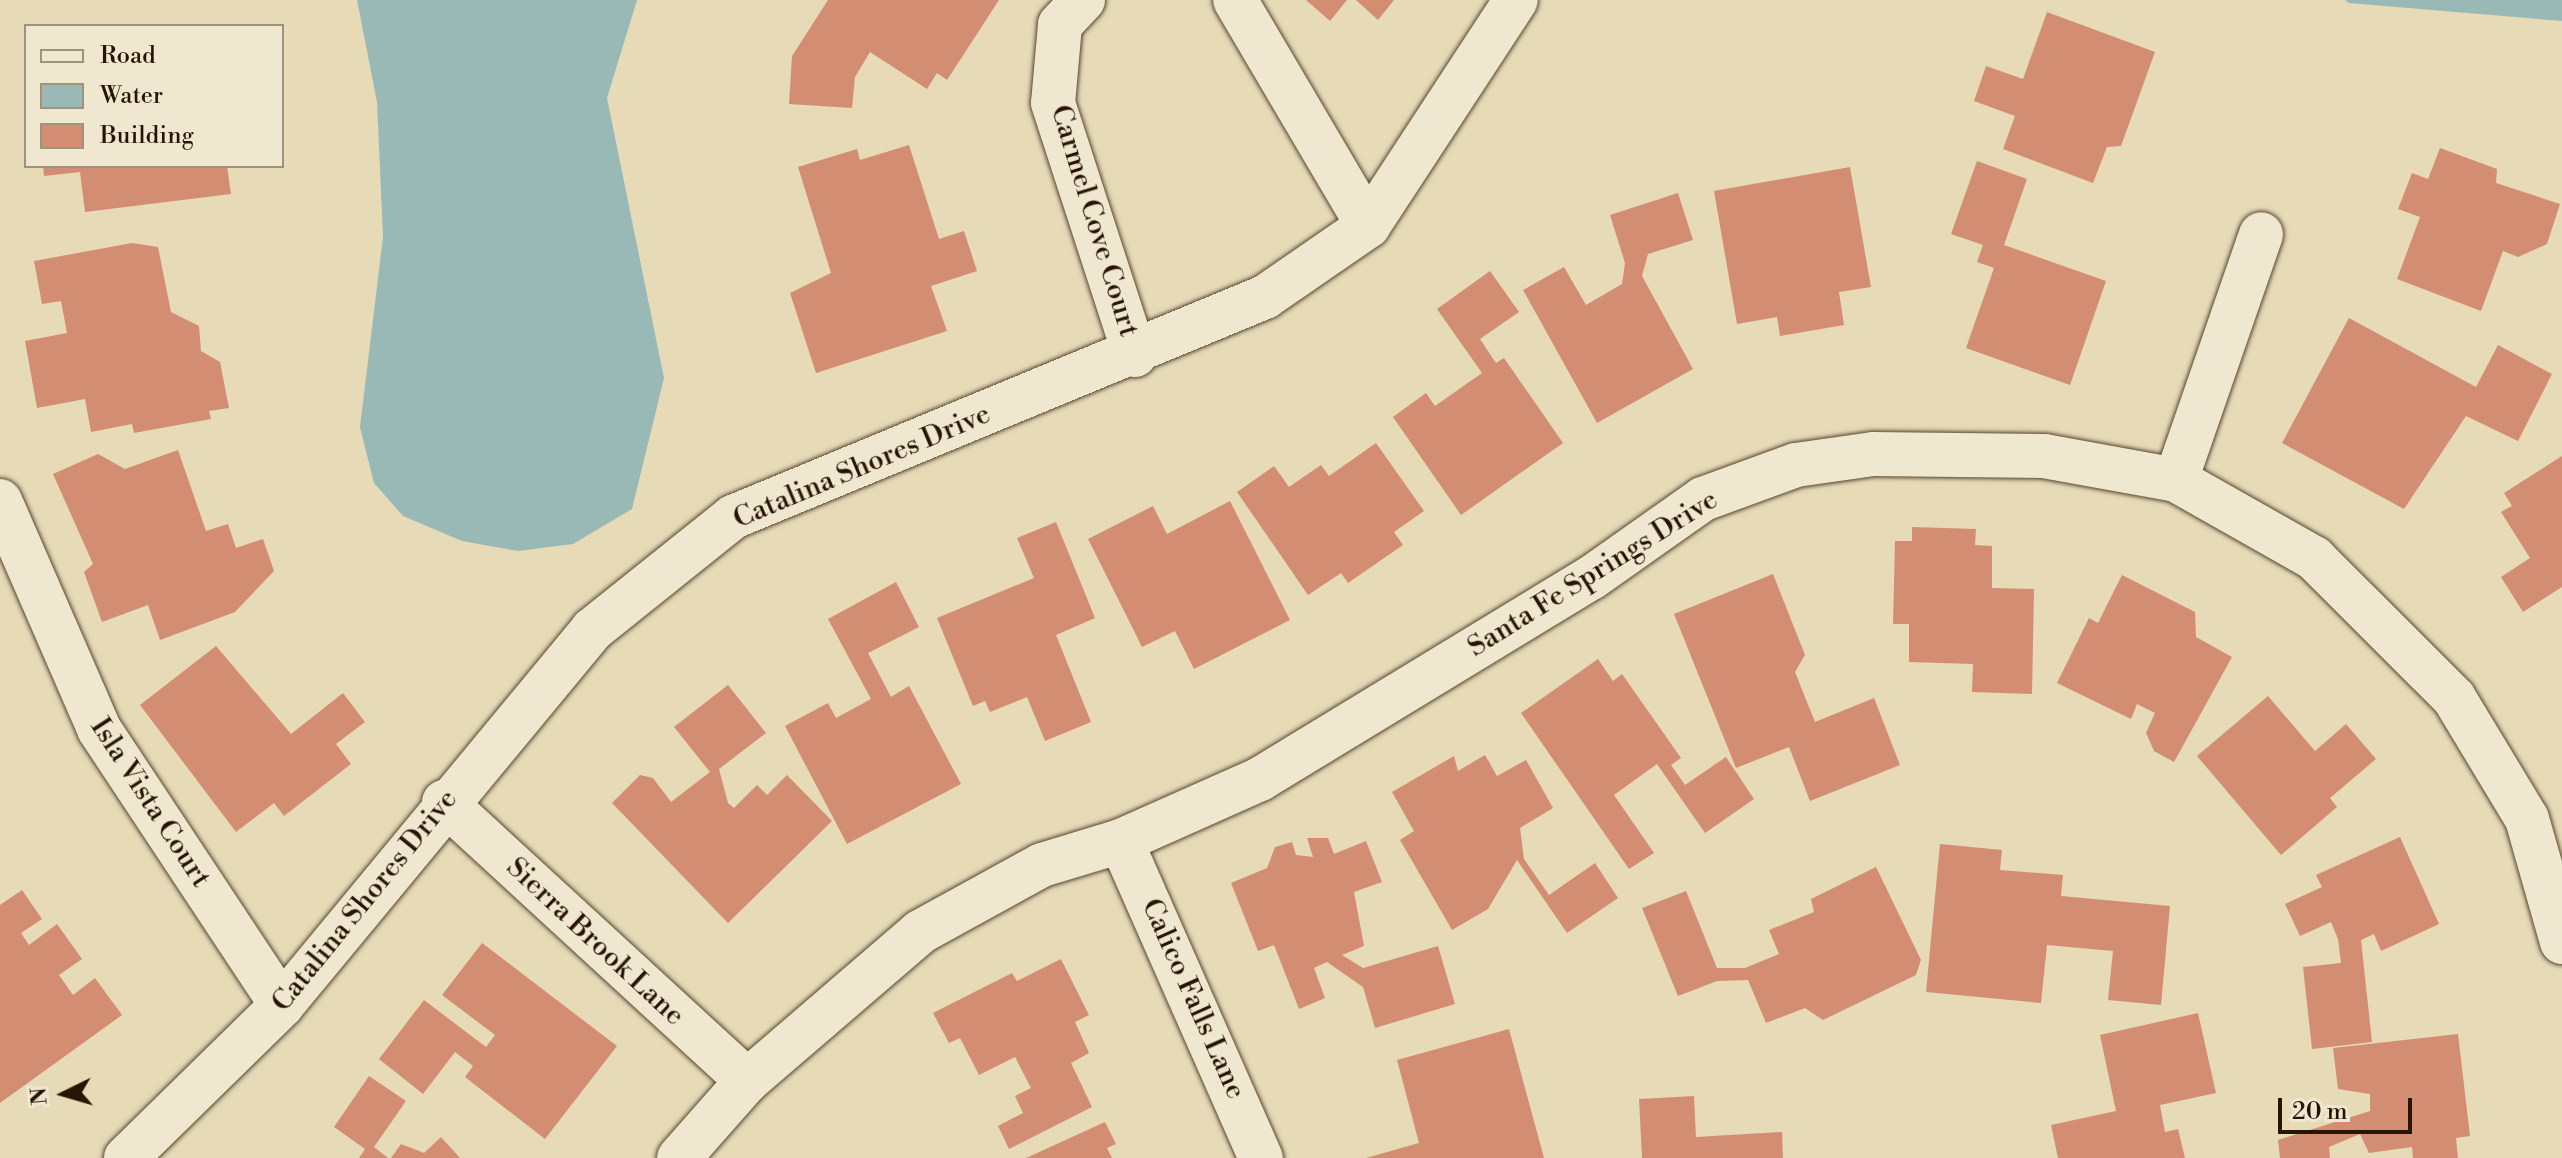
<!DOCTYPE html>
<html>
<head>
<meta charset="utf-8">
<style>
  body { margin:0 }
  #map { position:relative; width:2562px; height:1158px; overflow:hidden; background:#e6dab7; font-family:"Libre Bodoni",serif }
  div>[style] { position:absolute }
  .water>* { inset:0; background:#99b9b7 }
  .building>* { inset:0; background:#d38d73 }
  .roads { filter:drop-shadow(0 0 2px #58462f) drop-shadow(0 0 2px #58462f) }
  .street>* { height:44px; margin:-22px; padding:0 22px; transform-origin:22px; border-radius:22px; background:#efe7d0 }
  span { translate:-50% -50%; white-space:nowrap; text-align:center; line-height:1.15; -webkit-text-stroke:7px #efe7d0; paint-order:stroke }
  .street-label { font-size:28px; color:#281402 }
  .legend { position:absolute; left:24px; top:24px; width:260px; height:144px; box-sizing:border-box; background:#efe7d0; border:2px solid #9f937e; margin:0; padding:10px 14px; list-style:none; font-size:24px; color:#281402 }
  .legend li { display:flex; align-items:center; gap:16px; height:40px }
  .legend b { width:40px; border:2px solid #9f937e }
  .north { position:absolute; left:24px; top:1054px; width:80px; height:80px; -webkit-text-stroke:6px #efe7d0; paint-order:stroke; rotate:265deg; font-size:22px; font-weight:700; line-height:32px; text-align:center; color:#281402 }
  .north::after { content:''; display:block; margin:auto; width:28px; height:36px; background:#281402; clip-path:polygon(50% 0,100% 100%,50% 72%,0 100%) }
  .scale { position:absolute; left:2278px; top:1098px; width:134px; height:36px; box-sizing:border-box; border:4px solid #281402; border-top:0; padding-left:10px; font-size:24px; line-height:28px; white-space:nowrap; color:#281402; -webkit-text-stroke:6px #efe7d0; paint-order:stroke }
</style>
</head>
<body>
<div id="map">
  <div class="water">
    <i style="clip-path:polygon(357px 0,637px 0,607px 98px,664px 378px,632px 509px,573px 544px,518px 551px,462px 541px,403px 516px,374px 483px,360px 427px,383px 237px,377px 102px)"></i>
    <i style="clip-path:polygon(2345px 0,2562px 0,2562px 21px,2349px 3px)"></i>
  </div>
  <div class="building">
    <i style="clip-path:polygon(828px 0,999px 0,947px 80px,937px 73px,927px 89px,870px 52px,855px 77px,852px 108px,789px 104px,792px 56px)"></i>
    <i style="clip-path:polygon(1306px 0,1347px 0,1330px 21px)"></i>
    <i style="clip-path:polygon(1356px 0,1394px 0,1378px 20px)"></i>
    <i style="clip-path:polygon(2047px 12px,2155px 52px,2121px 146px,2107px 147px,2093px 183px,2003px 149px,2015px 116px,1974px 101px,1986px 66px,2023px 79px)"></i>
    <i style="clip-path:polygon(909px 145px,939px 239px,964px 231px,977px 271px,931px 286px,947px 331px,816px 373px,790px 293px,831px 273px,798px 167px,857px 149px,860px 160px)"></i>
    <i style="clip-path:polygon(2440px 148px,2497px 169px,2496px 183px,2560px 204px,2547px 244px,2518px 257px,2503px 251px,2481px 311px,2397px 279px,2420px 217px,2398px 209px,2412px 173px,2428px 179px)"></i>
    <i style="clip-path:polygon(1977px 161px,2027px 179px,2004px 245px,2106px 281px,2070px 385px,1966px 348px,1994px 268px,1977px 262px,1983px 245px,1951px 234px)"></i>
    <i style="clip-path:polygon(43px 166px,227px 166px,231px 194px,85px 212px,80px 172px,44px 176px)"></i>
    <i style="clip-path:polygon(1850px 167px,1871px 287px,1839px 292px,1844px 325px,1780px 336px,1777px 317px,1737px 324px,1714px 191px)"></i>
    <i style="clip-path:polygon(1678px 193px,1693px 240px,1648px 254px,1642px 276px,1693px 369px,1597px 423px,1523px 290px,1564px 267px,1586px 305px,1622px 284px,1625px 263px,1610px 215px)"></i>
    <i style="clip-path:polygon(132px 243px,158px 247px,171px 312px,199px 326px,201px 351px,220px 362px,229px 408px,209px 411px,211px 419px,134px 433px,132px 424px,91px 432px,85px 399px,37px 408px,25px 341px,67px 333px,61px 301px,42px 304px,34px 261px)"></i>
    <i style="clip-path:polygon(1490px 271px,1519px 312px,1480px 339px,1496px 363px,1504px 358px,1563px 443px,1461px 515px,1393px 417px,1426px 393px,1435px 406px,1482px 373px,1437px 309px)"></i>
    <i style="clip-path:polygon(2349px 318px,2476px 387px,2498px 345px,2552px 374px,2518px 441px,2466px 416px,2404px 509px,2282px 443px)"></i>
    <i style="clip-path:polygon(1376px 443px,1424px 511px,1394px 532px,1403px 545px,1348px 583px,1341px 573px,1308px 595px,1237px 492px,1274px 466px,1289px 487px,1321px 465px,1329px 476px)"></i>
    <i style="clip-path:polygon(178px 450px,206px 531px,228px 524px,236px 548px,263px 539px,274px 571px,235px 612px,160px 640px,148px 605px,102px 622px,84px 572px,93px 564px,53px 474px,98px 454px,125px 469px)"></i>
    <i style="clip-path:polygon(2562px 456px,2562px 587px,2523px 612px,2501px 577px,2530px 558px,2501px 512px,2512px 506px,2504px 493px)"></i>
    <i style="clip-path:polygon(1230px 501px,1290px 620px,1194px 669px,1175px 631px,1142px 647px,1088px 539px,1153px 506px,1167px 534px)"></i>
    <i style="clip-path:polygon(1056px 522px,1095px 618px,1056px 635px,1091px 722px,1045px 741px,1027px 697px,990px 712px,985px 701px,973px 706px,937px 618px,1034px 578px,1017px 538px)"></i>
    <i style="clip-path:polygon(1912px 527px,1976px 529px,1975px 545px,1992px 546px,1992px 588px,2034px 589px,2032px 694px,1972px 692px,1973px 664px,1909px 662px,1909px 624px,1893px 624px,1895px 541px,1912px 541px)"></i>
    <i style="clip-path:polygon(1773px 574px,1805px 655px,1795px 672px,1815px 722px,1874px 698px,1900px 765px,1810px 801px,1789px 747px,1736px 768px,1674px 614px)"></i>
    <i style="clip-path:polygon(2122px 575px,2195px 612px,2196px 637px,2232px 657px,2174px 762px,2154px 751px,2146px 733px,2155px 713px,2137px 704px,2131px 719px,2057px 683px,2089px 618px,2098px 623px)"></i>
    <i style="clip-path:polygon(896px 582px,919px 627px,868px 653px,891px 697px,909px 686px,961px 784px,847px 844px,785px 726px,828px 703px,836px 718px,871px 699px,828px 619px)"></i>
    <i style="clip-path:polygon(216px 646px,291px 734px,343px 693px,365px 722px,336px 744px,351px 764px,284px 816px,274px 803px,236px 832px,140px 705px)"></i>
    <i style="clip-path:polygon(1598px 659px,1613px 681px,1622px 674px,1681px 758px,1671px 765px,1685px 785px,1726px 757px,1754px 799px,1705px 833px,1657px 764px,1614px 795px,1654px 853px,1629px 869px,1521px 713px)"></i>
    <i style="clip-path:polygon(728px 685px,766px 733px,719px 769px,728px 803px,734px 808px,757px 785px,767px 795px,787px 775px,832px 821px,728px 923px,612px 803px,640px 775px,653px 778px,671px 802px,710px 772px,674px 727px)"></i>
    <i style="clip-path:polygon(2268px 696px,2315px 751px,2346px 724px,2376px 759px,2330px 798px,2337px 807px,2281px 855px,2197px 756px)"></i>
    <i style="clip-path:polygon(1485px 755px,1497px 776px,1526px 760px,1553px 808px,1520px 828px,1524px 859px,1549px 895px,1595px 863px,1618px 898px,1567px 933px,1517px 860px,1488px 909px,1452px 930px,1400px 840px,1414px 831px,1392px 792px,1454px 756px,1458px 771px)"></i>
    <i style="clip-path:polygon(2400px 837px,2439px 924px,2381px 951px,2374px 934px,2361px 940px,2372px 1042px,2312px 1049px,2303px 967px,2341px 963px,2338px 939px,2331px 922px,2300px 936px,2285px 904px,2322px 887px,2316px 875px)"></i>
    <i style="clip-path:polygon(1307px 838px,1328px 838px,1334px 854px,1366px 841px,1382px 882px,1354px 892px,1364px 946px,1342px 955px,1363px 968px,1438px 946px,1455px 1004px,1375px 1028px,1363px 987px,1327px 962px,1314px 968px,1325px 998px,1299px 1009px,1274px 945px,1258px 951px,1231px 883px,1267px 868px,1275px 847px,1292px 842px,1296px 855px,1313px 857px)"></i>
    <i style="clip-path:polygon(1940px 844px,2002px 850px,2000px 870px,2063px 875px,2061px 896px,2170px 906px,2161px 1005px,2108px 1000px,2113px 951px,2047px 945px,2041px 1003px,1926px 992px)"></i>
    <i style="clip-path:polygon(1876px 867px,1921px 960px,1916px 975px,1823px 1020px,1805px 1008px,1766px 1023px,1748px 980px,1717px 981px,1678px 996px,1642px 908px,1686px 891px,1717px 968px,1745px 968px,1779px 954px,1769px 930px,1814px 912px,1811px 899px)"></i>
    <i style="clip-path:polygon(22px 890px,42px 919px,21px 933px,29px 945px,57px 924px,82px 959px,59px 975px,73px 995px,95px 978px,122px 1015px,0 1103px,0 905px)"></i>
    <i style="clip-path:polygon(482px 943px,617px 1046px,545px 1139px,465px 1077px,473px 1066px,455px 1052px,423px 1094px,379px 1059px,424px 1000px,486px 1047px,495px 1035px,442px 995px)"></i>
    <i style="clip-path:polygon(1061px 959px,1089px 1015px,1075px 1022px,1089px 1053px,1071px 1063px,1092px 1107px,1009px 1149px,998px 1126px,1023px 1113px,1015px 1096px,1031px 1088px,1015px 1057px,979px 1075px,960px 1038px,949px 1043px,933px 1013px,1012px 973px,1017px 981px)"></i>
    <i style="clip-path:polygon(2198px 1013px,2216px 1093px,2160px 1105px,2165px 1132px,2178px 1129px,2185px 1158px,2058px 1158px,2051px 1125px,2116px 1111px,2100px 1035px)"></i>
    <i style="clip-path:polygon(1509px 1029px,1544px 1158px,1366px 1158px,1419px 1143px,1397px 1060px)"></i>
    <i style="clip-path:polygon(2458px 1034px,2470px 1136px,2456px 1138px,2458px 1158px,2413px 1158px,2412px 1147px,2369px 1153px,2360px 1134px,2329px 1147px,2330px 1158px,2280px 1158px,2278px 1140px,2370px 1111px,2370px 1094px,2338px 1089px,2333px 1048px)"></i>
    <i style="clip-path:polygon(369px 1076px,406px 1101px,374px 1147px,388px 1158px,359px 1158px,365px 1149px,334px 1127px)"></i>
    <i style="clip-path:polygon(1694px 1096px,1696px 1137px,1782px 1132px,1783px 1158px,1642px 1158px,1639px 1099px)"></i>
    <i style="clip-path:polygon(1105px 1122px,1116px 1144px,1107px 1148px,1112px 1158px,1026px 1158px)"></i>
    <i style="clip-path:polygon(441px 1137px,460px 1158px,391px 1158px,401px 1144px,424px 1153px)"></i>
  </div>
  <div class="roads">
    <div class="street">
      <i style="left:1083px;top:0;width:34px;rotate:133deg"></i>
      <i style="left:1060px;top:25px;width:78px;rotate:95.1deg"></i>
      <i style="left:1053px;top:103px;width:265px;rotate:72deg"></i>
      <i style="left:1235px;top:0;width:262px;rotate:59.5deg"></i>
      <i style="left:2176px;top:480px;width:260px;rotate:-70.9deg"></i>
      <i style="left:0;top:501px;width:249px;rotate:66.5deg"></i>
      <i style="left:99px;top:729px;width:331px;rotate:56.5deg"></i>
      <i style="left:444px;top:802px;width:412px;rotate:42.6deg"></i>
      <i style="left:1121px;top:841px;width:347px;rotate:66.2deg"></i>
      <i style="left:126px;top:1158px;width:219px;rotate:-44.4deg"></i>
      <i style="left:282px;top:1005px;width:487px;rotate:-50.4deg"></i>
      <i style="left:592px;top:630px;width:181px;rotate:-38.7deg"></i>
      <i style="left:733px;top:517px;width:576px;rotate:-22.47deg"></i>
      <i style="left:1265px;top:297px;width:125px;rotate:-34.6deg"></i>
      <i style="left:1368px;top:226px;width:270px;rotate:-56.8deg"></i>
      <i style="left:679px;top:1158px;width:103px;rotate:-48.6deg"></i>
      <i style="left:747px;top:1081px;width:228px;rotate:-40.7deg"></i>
      <i style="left:920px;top:932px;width:139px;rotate:-28.8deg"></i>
      <i style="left:1042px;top:865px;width:83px;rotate:-16.9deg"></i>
      <i style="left:1121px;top:841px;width:152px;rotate:-24deg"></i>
      <i style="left:1260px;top:779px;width:387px;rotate:-31.3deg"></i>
      <i style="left:1591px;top:578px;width:137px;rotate:-35.2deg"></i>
      <i style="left:1703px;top:499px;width:99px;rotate:-20.1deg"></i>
      <i style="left:1796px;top:465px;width:78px;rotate:-8.1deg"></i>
      <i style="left:1873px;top:454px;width:171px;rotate:0.7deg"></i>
      <i style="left:2044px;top:456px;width:134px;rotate:10.3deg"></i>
      <i style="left:2176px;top:480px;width:159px;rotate:29.5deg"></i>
      <i style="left:2314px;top:558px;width:198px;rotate:45deg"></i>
      <i style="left:2454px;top:698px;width:141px;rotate:58.9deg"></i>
      <i style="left:2527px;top:819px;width:128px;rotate:74.1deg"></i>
    </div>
  </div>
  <div class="street-label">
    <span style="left:1094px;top:221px;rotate:73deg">Carmel Cove Court</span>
    <span style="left:862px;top:467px;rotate:-23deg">Catalina Shores Drive</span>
    <span style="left:1593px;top:574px;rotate:-32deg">Santa Fe Springs Drive</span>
    <span style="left:150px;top:803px;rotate:57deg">Isla Vista Court</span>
    <span style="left:365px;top:901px;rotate:-51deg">Catalina Shores Drive</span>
    <span style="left:595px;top:942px;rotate:43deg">Sierra Brook Lane</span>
    <span style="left:1193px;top:999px;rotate:66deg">Calico Falls Lane</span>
  </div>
  <ul class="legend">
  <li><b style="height:10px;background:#efe7d0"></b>Road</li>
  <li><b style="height:22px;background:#99b9b7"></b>Water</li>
  <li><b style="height:22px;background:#d38d73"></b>Building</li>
  </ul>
  <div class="north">N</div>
  <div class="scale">20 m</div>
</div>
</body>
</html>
